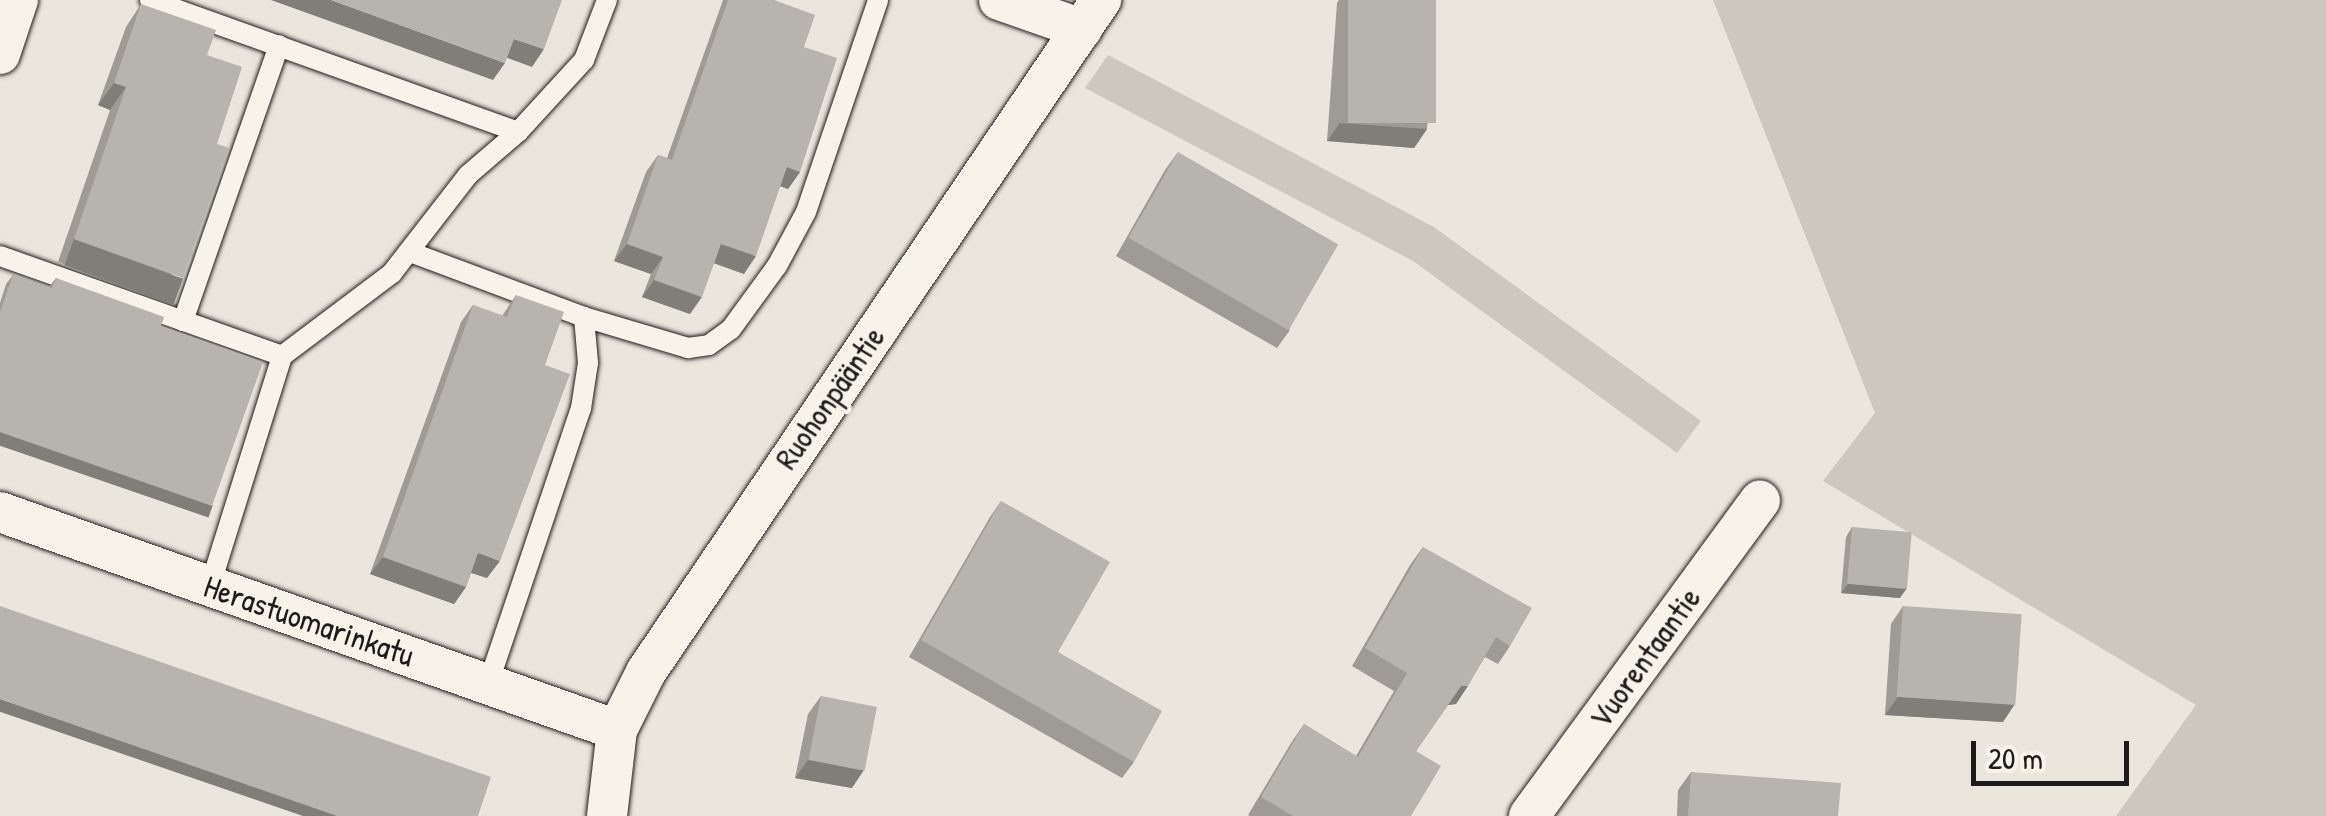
<!DOCTYPE html>
<html>
<head>
<meta charset="utf-8">
<style>
  body { margin:0 }
  #map { position:relative; width:2326px; height:816px; overflow:hidden; background:#eae6dc; font-family:"Patrick Hand",sans-serif }
  div>[style] { position:absolute }
  .green>* { inset:0; background:#ccc8c0 }
  .roads { filter:drop-shadow(0 0 2px #1c1c1c) drop-shadow(0 0 2px #1c1c1c) }
  .lane>* { height:20px; margin:-10px; padding:0 10px; transform-origin:10px; border-radius:10px; background:#f7f3e8 }
  .street>* { height:40px; margin:-20px; padding:0 20px; transform-origin:20px; border-radius:20px; background:#f7f3e8 }
  .wall>* { inset:0; background:#9d9b94 }
  .shaded-wall>* { inset:0; background:#7f7e78; transform-origin:0 0 }
  .building>* { inset:0; background:#b6b4ac; transform-origin:0 0 }
  span { translate:-50% -50%; white-space:nowrap; text-align:center; line-height:1.15; -webkit-text-stroke:9px #f7f3e8; paint-order:stroke }
  .street-label { font-size:32px; color:#1c1c1c }
  .scale { position:absolute; left:1971px; top:741px; width:158px; height:45px; box-sizing:border-box; border:5px solid #1c1c1c; border-top:0; padding-left:12px; font-size:30px; line-height:35px; white-space:nowrap; color:#1c1c1c; -webkit-text-stroke:8px #f7f3e8; paint-order:stroke }
</style>
</head>
<body>
<div id="map">
  <div class="green">
    <i style="clip-path:polygon(1713px 0,2326px 0,2326px 816px,2116px 816px,2196px 705px,1823px 481px,1875px 413px)"></i>
    <i style="clip-path:polygon(1108px 55px,1434px 227px,1701px 421px,1677px 453px,1413px 261px,1085px 88px)"></i>
  </div>
  <div class="roads">
    <div class="lane">
      <i style="left:150px;top:0;width:391px;rotate:19.7deg"></i>
      <i style="left:518px;top:132px;width:98px;rotate:-47.5deg"></i>
      <i style="left:584px;top:60px;width:64px;rotate:-69deg"></i>
      <i style="left:410px;top:252px;width:186px;rotate:20.5deg"></i>
      <i style="left:584px;top:317px;width:46px;rotate:85deg"></i>
      <i style="left:588px;top:363px;width:46px;rotate:98.8deg"></i>
      <i style="left:581px;top:408px;width:291px;rotate:108.6deg"></i>
      <i style="left:0;top:256px;width:299px;rotate:19.5deg"></i>
      <i style="left:584px;top:317px;width:109px;rotate:16.6deg"></i>
      <i style="left:688px;top:348px;width:21px;rotate:-8deg"></i>
      <i style="left:709px;top:345px;width:27px;rotate:-36deg"></i>
      <i style="left:731px;top:329px;width:78px;rotate:-53.9deg"></i>
      <i style="left:777px;top:266px;width:61px;rotate:-61.8deg"></i>
      <i style="left:806px;top:212px;width:224px;rotate:-71.2deg"></i>
      <i style="left:183px;top:321px;width:292px;rotate:-70.8deg"></i>
      <i style="left:210px;top:586px;width:241px;rotate:-72.6deg"></i>
      <i style="left:282px;top:356px;width:138px;rotate:-37deg"></i>
      <i style="left:392px;top:273px;width:124px;rotate:-52.2deg"></i>
      <i style="left:468px;top:175px;width:66px;rotate:-40.7deg"></i>
    </div>
    <div class="street">
      <i style="left:999px;top:0;width:88px;rotate:19.3deg"></i>
      <i style="left:0;top:54px;width:57px;rotate:-71.6deg"></i>
      <i style="left:0;top:512px;width:654px;rotate:19.46deg"></i>
      <i style="left:607px;top:816px;width:87px;rotate:-83.4deg"></i>
      <i style="left:617px;top:730px;width:65px;rotate:-63.4deg"></i>
      <i style="left:646px;top:672px;width:812px;rotate:-55.9deg"></i>
      <i style="left:1529px;top:816px;width:391px;rotate:-53.8deg"></i>
    </div>
  </div>
  <div class="wall">
    <i style="clip-path:polygon(723px 0,774px 0,804px 47px,800px 172px,788px 189px,780px 186px,744px 274px,714px 263px,690px 314px,642px 297px,651px 274px,614px 261px,646px 172px,658px 155px,667px 158px)"></i>
    <i style="clip-path:polygon(1339px 0,1436px 0,1427px 129px,1414px 148px,1327px 141px,1337px 3px)"></i>
    <i style="clip-path:polygon(141px 4px,207px 55px,167px 301px,58px 262px,110px 110px,98px 105px,126px 27px)"></i>
    <i style="clip-path:polygon(1178px 152px,1290px 330px,1277px 348px,1116px 256px,1165px 170px)"></i>
    <i style="clip-path:polygon(13px 275px,49px 287px,56px 278px,161px 326px,205px 516px,0 445px,0 303px,6px 284px)"></i>
    <i style="clip-path:polygon(516px 295px,545px 365px,487px 578px,471px 573px,466px 587px,454px 604px,370px 574px,461px 322px,473px 305px,502px 316px)"></i>
    <i style="clip-path:polygon(1001px 501px,1058px 652px,1134px 762px,1122px 778px,909px 657px,990px 517px)"></i>
    <i style="clip-path:polygon(1852px 527px,1900px 598px,1841px 593px,1846px 537px)"></i>
    <i style="clip-path:polygon(1423px 547px,1510px 646px,1498px 664px,1485px 657px,1456px 704px,1448px 705px,1416px 751px,1411px 816px,1250px 816px,1248px 815px,1291px 743px,1304px 724px,1356px 756px,1394px 691px,1352px 666px,1410px 565px)"></i>
    <i style="clip-path:polygon(1903px 606px,2003px 722px,1885px 715px,1891px 624px)"></i>
    <i style="clip-path:polygon(821px 696px,852px 788px,795px 778px,808px 714px)"></i>
    <i style="clip-path:polygon(1691px 772px,1838px 816px,1677px 816px,1678px 790px)"></i>
  </div>
  <div class="shaded-wall">
    <i style="clip-path:polygon(271px 0,331px 0,505px 63px,493px 80px)"></i>
    <i style="clip-path:polygon(514px 39px,544px 49px,532px 67px,502px 56px)"></i>
    <i style="clip-path:polygon(114px 83px,126px 87px,110px 110px,98px 105px)"></i>
    <i style="clip-path:polygon(1340px 123px,1427px 129px,1414px 148px,1327px 141px)"></i>
    <i style="clip-path:polygon(787px 167px,800px 172px,788px 189px,774px 184px)"></i>
    <i style="left:74px;top:239px;width:116px;height:28px;rotate:20deg"></i>
    <i style="clip-path:polygon(627px 244px,663px 257px,651px 274px,614px 261px)"></i>
    <i style="clip-path:polygon(721px 244px,756px 256px,744px 274px,708px 261px)"></i>
    <i style="clip-path:polygon(654px 280px,702px 297px,690px 314px,642px 297px)"></i>
    <i style="left:0;top:432px;width:225px;height:13px;rotate:19deg"></i>
    <i style="clip-path:polygon(478px 553px,500px 561px,487px 578px,466px 571px)"></i>
    <i style="clip-path:polygon(383px 557px,466px 587px,454px 604px,370px 574px)"></i>
    <i style="clip-path:polygon(1848px 584px,1907px 588px,1900px 598px,1841px 593px)"></i>
    <i style="clip-path:polygon(1461px 686px,1468px 686px,1456px 704px,1448px 705px)"></i>
    <i style="clip-path:polygon(1898px 697px,2015px 704px,2003px 722px,1885px 715px)"></i>
    <i style="left:0;top:699px;width:357px;height:12px;rotate:19deg"></i>
    <i style="clip-path:polygon(808px 760px,864px 770px,852px 788px,795px 778px)"></i>
  </div>
  <div class="building">
    <i style="clip-path:polygon(331px 0,562px 0,544px 49px,514px 39px,505px 63px)"></i>
    <i style="clip-path:polygon(728px 0,774px 0,815px 15px,804px 47px,837px 58px,800px 172px,787px 167px,756px 256px,721px 244px,702px 297px,654px 280px,663px 257px,627px 244px,658px 155px,672px 160px)"></i>
    <i style="left:1348px;top:0;width:88px;height:123px"></i>
    <i style="clip-path:polygon(141px 4px,216px 30px,207px 55px,242px 67px,217px 144px,229px 148px,183px 278px,74px 239px,126px 87px,114px 83px)"></i>
    <i style="left:1178px;top:152px;width:185px;height:99px;rotate:30deg"></i>
    <i style="clip-path:polygon(13px 275px,52px 288px,56px 278px,164px 317px,161px 326px,263px 362px,212px 506px,0 432px,0 312px)"></i>
    <i style="clip-path:polygon(516px 295px,564px 312px,545px 365px,570px 374px,500px 561px,478px 553px,466px 587px,383px 557px,473px 305px,507px 317px)"></i>
    <i style="clip-path:polygon(1001px 501px,1110px 562px,1058px 652px,1162px 711px,1134px 762px,921px 640px)"></i>
    <i style="left:1852px;top:527px;width:60px;height:57px;rotate:5deg"></i>
    <i style="clip-path:polygon(1423px 547px,1532px 608px,1510px 646px,1496px 637px,1468px 686px,1461px 686px,1416px 751px,1441px 766px,1411px 816px,1293px 816px,1261px 797px,1304px 724px,1358px 757px,1407px 673px,1365px 648px)"></i>
    <i style="clip-path:polygon(0 606px,491px 777px,478px 816px,337px 816px,0 699px)"></i>
    <i style="left:1903px;top:606px;width:119px;height:91px;rotate:4deg"></i>
    <i style="left:821px;top:696px;width:57px;height:65px;rotate:11deg"></i>
    <i style="clip-path:polygon(1691px 772px,1841px 783px,1838px 816px,1688px 816px)"></i>
  </div>
  <div class="street-label">
    <span style="left:830px;top:398px;rotate:-55deg">Ruohonpääntie</span>
    <span style="left:309px;top:621px;rotate:19deg">Herastuomarinkatu</span>
    <span style="left:1645px;top:658px;rotate:-54deg">Vuorentaantie</span>
  </div>
  <div class="scale">20 m</div>
</div>
</body>
</html>
